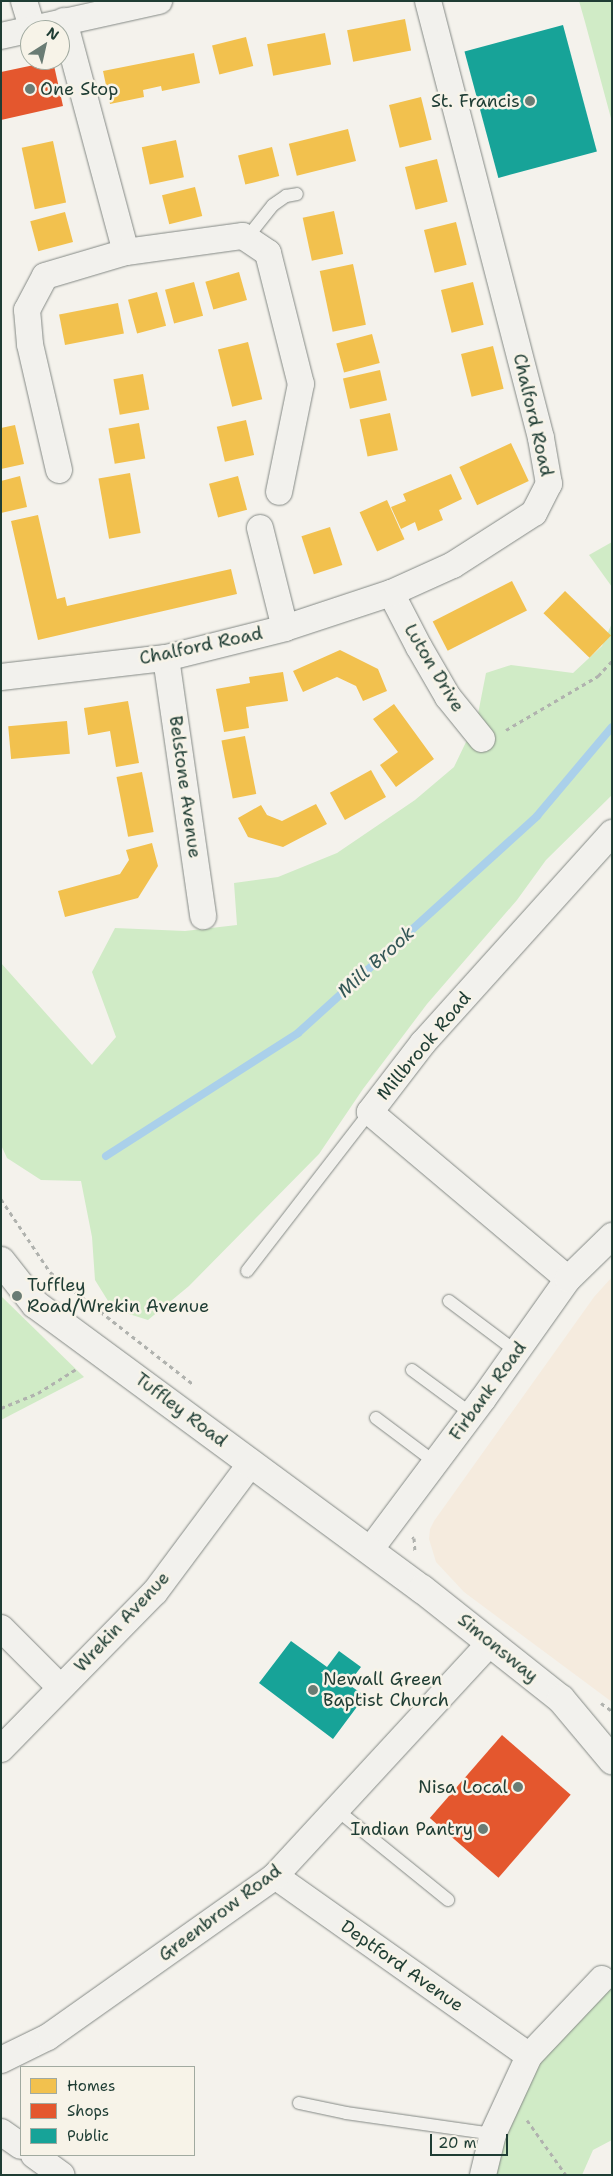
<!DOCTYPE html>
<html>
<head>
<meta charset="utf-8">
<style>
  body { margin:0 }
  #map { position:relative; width:613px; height:2176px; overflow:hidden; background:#f4f2ec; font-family:"Shantell Sans",sans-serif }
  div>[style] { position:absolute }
  .built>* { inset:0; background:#f5ebde }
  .green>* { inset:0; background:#d0ebc6 }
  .homes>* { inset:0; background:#f2c14e; transform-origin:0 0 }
  .shops>* { inset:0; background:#e4572e; transform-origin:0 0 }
  .public>* { inset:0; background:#17a398; transform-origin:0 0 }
  .stream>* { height:8px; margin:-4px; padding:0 4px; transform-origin:4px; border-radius:4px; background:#aad0ea }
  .path>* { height:3px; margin-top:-1.5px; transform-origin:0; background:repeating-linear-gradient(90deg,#b0b2ae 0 4px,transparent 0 8px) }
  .roads { filter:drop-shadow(0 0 1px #848985) drop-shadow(0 0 1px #848985) }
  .lane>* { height:12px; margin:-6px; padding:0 6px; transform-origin:6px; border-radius:6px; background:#f2f1ed }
  .street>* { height:26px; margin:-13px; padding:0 13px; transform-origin:13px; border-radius:13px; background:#f2f1ed }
  .secondary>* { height:28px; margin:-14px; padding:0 14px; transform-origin:14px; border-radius:14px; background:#f2f1ed }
  .dots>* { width:14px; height:14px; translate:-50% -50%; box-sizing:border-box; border:2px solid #f7f3e8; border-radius:50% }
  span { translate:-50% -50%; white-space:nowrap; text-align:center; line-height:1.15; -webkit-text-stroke:5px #f7f3e8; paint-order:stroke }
  .poi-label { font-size:18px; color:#1f3d34 }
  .left { translate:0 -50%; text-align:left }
  .right { translate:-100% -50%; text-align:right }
  .street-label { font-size:18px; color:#1f3d34 }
  .water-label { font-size:19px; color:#355858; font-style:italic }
  .frame { position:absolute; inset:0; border:2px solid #1f3d34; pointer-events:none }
  .legend { position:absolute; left:20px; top:2066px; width:175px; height:90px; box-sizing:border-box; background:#f7f3e8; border:1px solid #a1aaa0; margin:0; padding:6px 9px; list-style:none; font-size:15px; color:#1f3d34 }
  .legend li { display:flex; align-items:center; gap:10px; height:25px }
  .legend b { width:25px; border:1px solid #a1aaa0 }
  .north { position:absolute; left:20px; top:20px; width:50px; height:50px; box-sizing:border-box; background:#f7f3e8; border:1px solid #a1aaa0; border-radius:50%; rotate:35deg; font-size:14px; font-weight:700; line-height:20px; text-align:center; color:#1f3d34 }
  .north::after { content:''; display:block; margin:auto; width:18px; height:22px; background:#6a7c74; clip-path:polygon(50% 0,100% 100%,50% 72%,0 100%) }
  .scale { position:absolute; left:430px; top:2134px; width:78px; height:22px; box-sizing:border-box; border:2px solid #1f3d34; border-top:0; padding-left:6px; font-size:15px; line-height:18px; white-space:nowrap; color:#1f3d34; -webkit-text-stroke:4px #f7f3e8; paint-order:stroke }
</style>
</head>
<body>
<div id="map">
  <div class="built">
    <i style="clip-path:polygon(612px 1277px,612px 1702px,464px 1592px,436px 1562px,429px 1539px,430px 1529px,434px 1521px,594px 1297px)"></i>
  </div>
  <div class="green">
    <i style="clip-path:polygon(579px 1px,612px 1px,612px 122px,585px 22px)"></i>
    <i style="clip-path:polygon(612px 542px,612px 587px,589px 555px)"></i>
    <i style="clip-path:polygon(612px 623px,612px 795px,546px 860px,517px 900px,427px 1004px,363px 1089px,319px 1154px,189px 1286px,148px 1320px,113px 1309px,95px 1280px,92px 1237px,81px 1181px,41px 1180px,7px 1158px,1px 1145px,1px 963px,92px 1065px,116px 1037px,92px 972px,115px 928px,185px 931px,237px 925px,234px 883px,278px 877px,337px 853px,415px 800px,454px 767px,477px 719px,486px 673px,511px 665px,573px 673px,602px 646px)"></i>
    <i style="clip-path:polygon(1px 1296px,84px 1377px,1px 1420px)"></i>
    <i style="clip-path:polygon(612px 1976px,612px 2140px,593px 2150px,582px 2175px,483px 2175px,529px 2056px)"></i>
  </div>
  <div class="homes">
    <i style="left:405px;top:19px;width:32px;height:59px;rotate:79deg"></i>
    <i style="left:325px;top:33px;width:32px;height:59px;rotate:79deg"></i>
    <i style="left:246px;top:37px;width:30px;height:35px;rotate:76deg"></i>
    <i style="clip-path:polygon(194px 53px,200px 83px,162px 91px,161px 86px,143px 90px,144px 97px,110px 104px,103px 71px)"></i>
    <i style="left:421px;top:97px;width:44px;height:33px;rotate:76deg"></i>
    <i style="left:348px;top:129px;width:33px;height:61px;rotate:76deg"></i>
    <i style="left:176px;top:140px;width:38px;height:35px;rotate:78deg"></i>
    <i style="left:53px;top:141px;width:63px;height:32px;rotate:78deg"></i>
    <i style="left:272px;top:147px;width:30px;height:35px;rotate:76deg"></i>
    <i style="left:437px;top:159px;width:44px;height:33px;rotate:76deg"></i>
    <i style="left:195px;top:187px;width:30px;height:34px;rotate:76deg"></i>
    <i style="left:334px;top:211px;width:44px;height:32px;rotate:78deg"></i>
    <i style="left:65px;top:212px;width:31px;height:36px;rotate:75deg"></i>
    <i style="left:456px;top:222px;width:44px;height:33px;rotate:76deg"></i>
    <i style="left:353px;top:264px;width:62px;height:34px;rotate:78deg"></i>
    <i style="left:239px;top:272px;width:29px;height:35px;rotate:74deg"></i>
    <i style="left:194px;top:282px;width:35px;height:30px;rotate:75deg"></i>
    <i style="left:473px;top:282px;width:44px;height:33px;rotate:76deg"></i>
    <i style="left:157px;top:292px;width:35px;height:30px;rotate:75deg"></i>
    <i style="left:118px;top:303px;width:31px;height:60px;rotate:79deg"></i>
    <i style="left:372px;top:334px;width:30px;height:37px;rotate:75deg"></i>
    <i style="left:248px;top:342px;width:59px;height:31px;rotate:76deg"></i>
    <i style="left:493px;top:346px;width:44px;height:33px;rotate:76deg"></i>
    <i style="left:380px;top:370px;width:31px;height:38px;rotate:77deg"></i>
    <i style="left:143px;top:374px;width:36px;height:30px;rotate:80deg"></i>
    <i style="left:390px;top:413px;width:38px;height:31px;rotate:78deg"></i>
    <i style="left:246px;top:420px;width:36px;height:30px;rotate:77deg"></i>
    <i style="left:139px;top:423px;width:36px;height:31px;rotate:80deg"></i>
    <i style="clip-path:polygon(15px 425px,24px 464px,1px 469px,1px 428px)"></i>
    <i style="left:511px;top:443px;width:42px;height:57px;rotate:65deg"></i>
    <i style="left:130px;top:473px;width:61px;height:32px;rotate:80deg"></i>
    <i style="clip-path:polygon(451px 474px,462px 499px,439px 510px,443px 520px,418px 531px,415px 522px,401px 529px,391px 507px,406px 501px,403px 494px)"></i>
    <i style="clip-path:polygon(20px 476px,27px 507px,1px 513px,1px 481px)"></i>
    <i style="left:238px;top:476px;width:35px;height:30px;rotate:75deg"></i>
    <i style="left:387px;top:500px;width:43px;height:30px;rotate:66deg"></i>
    <i style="clip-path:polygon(38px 515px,57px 599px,65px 597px,67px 606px,231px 569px,237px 594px,38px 640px,11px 521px)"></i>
    <i style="left:330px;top:527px;width:40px;height:30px;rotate:72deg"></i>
    <i style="left:512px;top:581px;width:33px;height:89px;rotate:63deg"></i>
    <i style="left:565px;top:591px;width:64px;height:31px;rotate:44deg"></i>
    <i style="clip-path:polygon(340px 650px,378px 669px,387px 691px,363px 701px,356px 686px,337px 677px,303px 692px,293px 671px)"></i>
    <i style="clip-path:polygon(283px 672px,288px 701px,246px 707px,249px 728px,224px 732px,216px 689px,250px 683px,249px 677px)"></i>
    <i style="clip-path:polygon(128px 701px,139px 763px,116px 767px,110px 731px,88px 735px,84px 708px)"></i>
    <i style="clip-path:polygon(394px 704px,434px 759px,396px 787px,380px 765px,398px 752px,373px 719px)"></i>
    <i style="left:67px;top:721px;width:33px;height:59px;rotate:85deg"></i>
    <i style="left:245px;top:736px;width:59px;height:24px;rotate:79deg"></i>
    <i style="left:371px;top:770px;width:31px;height:47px;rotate:61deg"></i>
    <i style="left:142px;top:772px;width:61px;height:26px;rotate:79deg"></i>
    <i style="clip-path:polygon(316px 804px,327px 824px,283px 847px,248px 837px,238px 818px,261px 805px,267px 815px,282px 821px)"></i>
    <i style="clip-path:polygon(152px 843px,158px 866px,138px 898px,65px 917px,58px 891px,120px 874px,129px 860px,126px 850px)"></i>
  </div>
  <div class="shops">
    <i style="clip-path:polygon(53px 61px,63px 106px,1px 120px,1px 72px)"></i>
    <i style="left:502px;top:1735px;width:91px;height:110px;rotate:41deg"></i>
  </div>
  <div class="public">
    <i style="left:563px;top:25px;width:131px;height:102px;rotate:75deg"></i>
    <i style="clip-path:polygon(291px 1641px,327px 1667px,339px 1651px,361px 1667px,348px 1684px,365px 1696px,333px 1739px,259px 1683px)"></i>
  </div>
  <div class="stream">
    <i style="left:106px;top:1156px;width:228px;rotate:-32.6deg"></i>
    <i style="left:298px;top:1033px;width:323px;rotate:-42.2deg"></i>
    <i style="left:537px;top:816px;width:116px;rotate:-49.9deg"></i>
  </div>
  <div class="path">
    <i style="left:506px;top:730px;width:107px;rotate:-30.4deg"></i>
    <i style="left:598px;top:676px;width:21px;rotate:-47deg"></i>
    <i style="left:1px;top:1199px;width:88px;rotate:56.1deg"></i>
    <i style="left:50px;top:1272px;width:182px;rotate:38.1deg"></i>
    <i style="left:1px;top:1408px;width:40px;rotate:-22deg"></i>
    <i style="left:38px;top:1393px;width:47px;rotate:-32deg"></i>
    <i style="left:412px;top:1537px;width:2px;rotate:27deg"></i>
    <i style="left:414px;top:1538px;width:14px;rotate:86deg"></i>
    <i style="left:601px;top:1703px;width:14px;rotate:36deg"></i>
    <i style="left:527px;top:2120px;width:67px;rotate:54.7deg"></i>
  </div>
  <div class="roads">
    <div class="lane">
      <i style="left:246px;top:239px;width:43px;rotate:-51.5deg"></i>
      <i style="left:273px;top:205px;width:16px;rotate:-35deg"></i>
      <i style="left:286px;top:196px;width:11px;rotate:-10deg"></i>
      <i style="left:247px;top:1271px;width:201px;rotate:-52.3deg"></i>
      <i style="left:449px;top:1301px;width:85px;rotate:36.9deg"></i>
      <i style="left:412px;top:1370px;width:74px;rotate:36.3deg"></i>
      <i style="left:376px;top:1418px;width:75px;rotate:36.9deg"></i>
      <i style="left:337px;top:1810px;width:143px;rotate:39deg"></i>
      <i style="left:299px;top:2103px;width:48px;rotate:12deg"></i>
      <i style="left:346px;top:2113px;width:148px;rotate:8.1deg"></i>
    </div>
    <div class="street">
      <i style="left:24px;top:1px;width:28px;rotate:73deg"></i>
      <i style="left:64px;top:21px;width:239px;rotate:75deg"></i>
      <i style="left:1px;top:36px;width:162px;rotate:-12.5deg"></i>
      <i style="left:59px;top:470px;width:129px;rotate:-103deg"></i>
      <i style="left:30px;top:344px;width:34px;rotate:-95deg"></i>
      <i style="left:27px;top:310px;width:38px;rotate:-62deg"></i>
      <i style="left:45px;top:276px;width:84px;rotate:-16.5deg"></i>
      <i style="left:126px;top:252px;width:118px;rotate:-7.8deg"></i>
      <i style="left:243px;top:236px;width:30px;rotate:34deg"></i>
      <i style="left:268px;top:253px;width:135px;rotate:75.9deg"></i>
      <i style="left:301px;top:384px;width:110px;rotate:101.5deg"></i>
      <i style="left:260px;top:528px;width:103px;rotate:76deg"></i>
      <i style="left:391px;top:593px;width:61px;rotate:62.6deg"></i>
      <i style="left:419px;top:647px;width:58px;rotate:59.9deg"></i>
      <i style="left:448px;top:697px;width:54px;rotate:51deg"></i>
      <i style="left:166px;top:658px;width:261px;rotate:81.8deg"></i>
      <i style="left:1px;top:677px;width:166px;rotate:-6.6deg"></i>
      <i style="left:166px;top:658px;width:123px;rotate:-14.1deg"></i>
      <i style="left:285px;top:628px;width:112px;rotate:-18.3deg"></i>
      <i style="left:391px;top:593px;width:68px;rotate:-24.3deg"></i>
      <i style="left:453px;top:565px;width:96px;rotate:-32.7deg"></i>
      <i style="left:534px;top:513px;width:33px;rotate:-63deg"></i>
      <i style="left:549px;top:484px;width:47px;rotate:-99.9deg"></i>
      <i style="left:541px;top:438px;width:451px;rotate:-104.5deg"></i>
      <i style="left:568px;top:1279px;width:259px;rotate:-139.9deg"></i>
      <i style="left:370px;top:1112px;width:87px;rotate:-52.5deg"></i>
      <i style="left:423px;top:1043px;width:283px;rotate:-48deg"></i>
      <i style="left:370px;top:1550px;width:189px;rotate:-53.2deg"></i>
      <i style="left:483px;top:1399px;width:147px;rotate:-54.7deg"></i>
      <i style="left:568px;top:1279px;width:62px;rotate:-44.3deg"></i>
      <i style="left:1px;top:1628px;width:83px;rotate:45deg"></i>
      <i style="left:1px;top:1749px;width:220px;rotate:-45.6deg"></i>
      <i style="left:155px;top:1592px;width:161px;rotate:-53.3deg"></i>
      <i style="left:275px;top:1876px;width:311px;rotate:35.3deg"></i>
      <i style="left:1px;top:2060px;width:52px;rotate:-26.1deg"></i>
      <i style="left:48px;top:2037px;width:278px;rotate:-35.3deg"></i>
      <i style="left:275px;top:1876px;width:318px;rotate:-47.3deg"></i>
      <i style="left:1px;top:2132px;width:24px;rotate:35deg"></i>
      <i style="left:34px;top:2155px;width:34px;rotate:36deg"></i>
      <i style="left:483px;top:2175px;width:42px;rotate:-76.3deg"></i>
      <i style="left:493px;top:2134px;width:86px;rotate:-65.2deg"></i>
      <i style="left:529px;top:2056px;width:106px;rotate:-46.5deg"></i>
    </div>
    <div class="secondary">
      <i style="left:1px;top:1261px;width:55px;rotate:51.7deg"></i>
      <i style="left:35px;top:1304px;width:481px;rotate:36.4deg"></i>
      <i style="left:422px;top:1589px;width:177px;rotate:38.4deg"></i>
      <i style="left:561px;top:1699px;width:80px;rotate:50.1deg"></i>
    </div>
  </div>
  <div class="dots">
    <i style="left:30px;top:89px;background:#6a7c74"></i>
    <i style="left:530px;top:101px;background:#6a7c74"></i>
    <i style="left:17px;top:1296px;background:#6a7c74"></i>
    <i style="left:313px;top:1690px;background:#6a7c74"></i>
    <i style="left:518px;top:1787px;background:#6a7c74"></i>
    <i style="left:483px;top:1829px;background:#6a7c74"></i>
  </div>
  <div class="poi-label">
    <span class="left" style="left:40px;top:89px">One Stop</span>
    <span class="right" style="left:520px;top:101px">St. Francis</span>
    <span class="left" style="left:27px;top:1296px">Tuffley<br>Road/Wrekin Avenue</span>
    <span class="left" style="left:323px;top:1690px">Newall Green<br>Baptist Church</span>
    <span class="right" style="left:508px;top:1787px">Nisa Local</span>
    <span class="right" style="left:473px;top:1829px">Indian Pantry</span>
  </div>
  <div class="street-label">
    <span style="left:533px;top:415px;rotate:77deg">Chalford Road</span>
    <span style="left:201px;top:646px;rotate:-12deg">Chalford Road</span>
    <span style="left:434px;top:668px;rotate:59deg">Luton Drive</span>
    <span style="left:185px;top:787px;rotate:82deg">Belstone Avenue</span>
    <span style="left:424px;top:1046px;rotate:-50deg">Millbrook Road</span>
    <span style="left:488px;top:1391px;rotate:-54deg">Firbank Road</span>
    <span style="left:181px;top:1410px;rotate:37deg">Tuffley Road</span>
    <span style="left:122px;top:1622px;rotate:-47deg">Wrekin Avenue</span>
    <span style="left:498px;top:1648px;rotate:39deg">Simonsway</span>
    <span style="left:220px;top:1913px;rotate:-37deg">Greenbrow Road</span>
    <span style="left:402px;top:1966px;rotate:35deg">Deptford Avenue</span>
  </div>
  <div class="water-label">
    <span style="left:376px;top:962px;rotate:-42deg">Mill Brook</span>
  </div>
  <div class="frame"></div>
  <ul class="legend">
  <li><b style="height:14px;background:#f2c14e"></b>Homes</li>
  <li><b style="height:14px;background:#e4572e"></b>Shops</li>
  <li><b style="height:14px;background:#17a398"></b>Public</li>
  </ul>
  <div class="north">N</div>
  <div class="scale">20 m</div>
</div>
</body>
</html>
